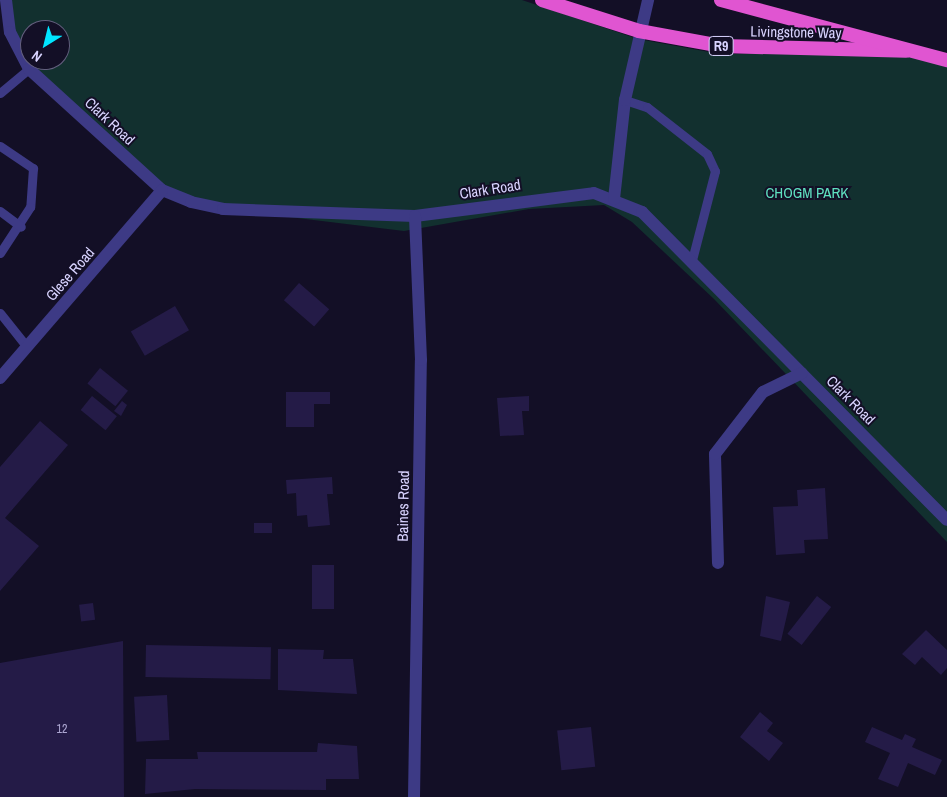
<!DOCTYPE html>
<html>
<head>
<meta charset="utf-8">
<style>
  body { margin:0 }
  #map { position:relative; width:947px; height:797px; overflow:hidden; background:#130f26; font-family:"Archivo Narrow",sans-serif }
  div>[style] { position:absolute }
  .green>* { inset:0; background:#12302f }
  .building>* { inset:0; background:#241b47; transform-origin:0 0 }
  .service>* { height:9px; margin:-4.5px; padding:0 4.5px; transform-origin:4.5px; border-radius:4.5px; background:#3d3a85 }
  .minor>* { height:12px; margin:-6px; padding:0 6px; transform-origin:6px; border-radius:6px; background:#3d3a85 }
  .trunk>* { height:14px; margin:-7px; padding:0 7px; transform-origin:7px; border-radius:7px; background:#e055d1 }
  span { translate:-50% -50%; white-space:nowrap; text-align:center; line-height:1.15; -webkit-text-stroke:4px #130f26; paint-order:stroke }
  .number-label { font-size:12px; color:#aca6d1 }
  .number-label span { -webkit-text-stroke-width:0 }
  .shield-label span { padding:1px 4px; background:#130f26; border:1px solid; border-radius:4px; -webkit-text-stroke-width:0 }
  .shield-label { font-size:14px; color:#d9d4ff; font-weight:700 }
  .street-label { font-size:15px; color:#d9d4ff }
  .park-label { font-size:15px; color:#5fe0c0 }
  .north { position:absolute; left:20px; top:20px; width:50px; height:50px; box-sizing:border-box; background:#130f26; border:1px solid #625e7d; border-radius:50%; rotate:216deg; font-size:14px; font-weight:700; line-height:20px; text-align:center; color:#d9d4ff }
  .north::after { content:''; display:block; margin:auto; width:18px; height:22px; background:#00e5ff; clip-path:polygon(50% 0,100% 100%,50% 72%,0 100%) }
</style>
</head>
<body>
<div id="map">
  <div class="green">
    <i style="clip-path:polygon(evenodd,6px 0,522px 0,638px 39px,720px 54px,907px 53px,947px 62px,947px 542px,714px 299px,632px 222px,604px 205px,529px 209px,404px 231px,223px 209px,162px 190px,29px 69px,10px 32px,6px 0,30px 30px,60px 30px,60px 60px,30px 60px,30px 30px)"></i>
  </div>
  <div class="building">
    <i style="left:299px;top:283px;width:40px;height:23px;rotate:41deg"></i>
    <i style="left:175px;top:306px;width:28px;height:51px;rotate:60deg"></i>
    <i style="left:100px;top:368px;width:36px;height:20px;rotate:39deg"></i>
    <i style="clip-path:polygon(286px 392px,330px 392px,330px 404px,314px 404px,314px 427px,286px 427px)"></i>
    <i style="left:92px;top:396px;width:32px;height:18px;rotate:39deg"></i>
    <i style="clip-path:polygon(529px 396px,529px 411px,522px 411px,524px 435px,500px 436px,497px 398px)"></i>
    <i style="clip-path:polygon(122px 401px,127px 405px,121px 416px,114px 411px)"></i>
    <i style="clip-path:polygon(40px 421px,68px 445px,5px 518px,39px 546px,0 591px,0 467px)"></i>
    <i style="clip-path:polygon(332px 477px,333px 494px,327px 494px,330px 525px,308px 527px,307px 515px,297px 516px,296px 493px,287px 494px,286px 480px)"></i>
    <i style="clip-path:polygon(825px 488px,828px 539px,804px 540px,805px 553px,776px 555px,773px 507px,798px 506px,797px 490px)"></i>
    <i style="left:254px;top:523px;width:18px;height:10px"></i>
    <i style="left:312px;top:565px;width:22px;height:44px"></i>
    <i style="clip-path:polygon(766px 596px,790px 602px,781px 641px,760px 636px)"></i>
    <i style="left:817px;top:596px;width:18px;height:48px;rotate:38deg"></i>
    <i style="left:93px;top:603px;width:17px;height:14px;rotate:83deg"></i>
    <i style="clip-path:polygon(926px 630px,947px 650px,947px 668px,941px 675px,922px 657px,915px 665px,902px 654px)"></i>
    <i style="clip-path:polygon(123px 641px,124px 797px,0 797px,0 663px)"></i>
    <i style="left:146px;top:645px;width:125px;height:32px;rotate:1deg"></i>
    <i style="clip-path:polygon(278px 649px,324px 650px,323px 659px,353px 659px,357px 694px,278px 690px)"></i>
    <i style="left:167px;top:695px;width:45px;height:33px;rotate:87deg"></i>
    <i style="clip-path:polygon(760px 712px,773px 723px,767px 731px,783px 743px,769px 761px,740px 737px)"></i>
    <i style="left:591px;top:727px;width:40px;height:34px;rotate:84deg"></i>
    <i style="clip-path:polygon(872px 727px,902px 740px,905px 734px,916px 739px,912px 747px,942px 760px,935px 775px,908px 763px,898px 787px,878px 779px,890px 753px,865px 742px)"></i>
    <i style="clip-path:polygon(318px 743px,357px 746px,359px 779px,326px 779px,326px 790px,195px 789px,145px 794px,146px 759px,198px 759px,197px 752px,317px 752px)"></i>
  </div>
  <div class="service">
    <i style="left:0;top:93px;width:38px;rotate:-40deg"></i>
    <i style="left:625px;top:100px;width:23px;rotate:18deg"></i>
    <i style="left:647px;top:107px;width:76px;rotate:38.1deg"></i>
    <i style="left:707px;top:154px;width:19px;rotate:65deg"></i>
    <i style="left:715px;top:171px;width:92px;rotate:104.5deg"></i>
    <i style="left:0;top:146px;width:40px;rotate:34deg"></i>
    <i style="left:33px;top:168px;width:39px;rotate:94deg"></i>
    <i style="left:30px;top:207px;width:55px;rotate:123.1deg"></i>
    <i style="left:0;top:211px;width:26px;rotate:37deg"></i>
    <i style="left:0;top:313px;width:43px;rotate:51.5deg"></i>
  </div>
  <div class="minor">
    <i style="left:6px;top:0;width:32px;rotate:83deg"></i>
    <i style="left:10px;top:32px;width:42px;rotate:62.8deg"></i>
    <i style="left:29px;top:69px;width:180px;rotate:42.3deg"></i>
    <i style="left:162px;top:190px;width:31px;rotate:22deg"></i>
    <i style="left:191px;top:202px;width:33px;rotate:12deg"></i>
    <i style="left:223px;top:209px;width:192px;rotate:2.1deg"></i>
    <i style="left:415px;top:216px;width:180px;rotate:-7.3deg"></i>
    <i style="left:594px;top:193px;width:52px;rotate:21.6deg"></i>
    <i style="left:642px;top:212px;width:433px;rotate:45.3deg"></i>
    <i style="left:614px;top:199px;width:100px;rotate:-83.7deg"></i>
    <i style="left:625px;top:100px;width:103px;rotate:-77deg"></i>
    <i style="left:0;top:378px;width:248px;rotate:-49.2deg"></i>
    <i style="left:718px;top:563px;width:109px;rotate:-91.6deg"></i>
    <i style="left:715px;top:454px;width:78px;rotate:-52.3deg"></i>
    <i style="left:763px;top:392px;width:43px;rotate:-26deg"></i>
    <i style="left:414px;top:797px;width:437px;rotate:-89.1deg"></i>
    <i style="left:421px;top:360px;width:144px;rotate:-92.4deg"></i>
  </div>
  <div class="trunk">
    <i style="left:542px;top:0;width:102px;rotate:17.7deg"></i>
    <i style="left:639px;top:31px;width:83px;rotate:10.4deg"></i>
    <i style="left:721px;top:46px;width:185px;rotate:1.5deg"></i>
    <i style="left:721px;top:0;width:234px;rotate:14.9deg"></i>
  </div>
  <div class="number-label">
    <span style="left:62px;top:730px">12</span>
  </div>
  <div class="shield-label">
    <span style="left:721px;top:46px">R9</span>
  </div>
  <div class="street-label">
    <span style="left:796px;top:32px;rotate:1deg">Livingstone Way</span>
    <span style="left:110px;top:121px;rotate:43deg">Clark Road</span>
    <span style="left:490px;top:189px;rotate:-9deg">Clark Road</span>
    <span style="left:70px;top:274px;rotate:-49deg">Glese Road</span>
    <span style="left:851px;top:400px;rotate:45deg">Clark Road</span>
    <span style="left:403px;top:506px;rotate:-89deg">Baines Road</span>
  </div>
  <div class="park-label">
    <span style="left:807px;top:193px">CHOGM PARK</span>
  </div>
  <div class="north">N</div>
</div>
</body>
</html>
